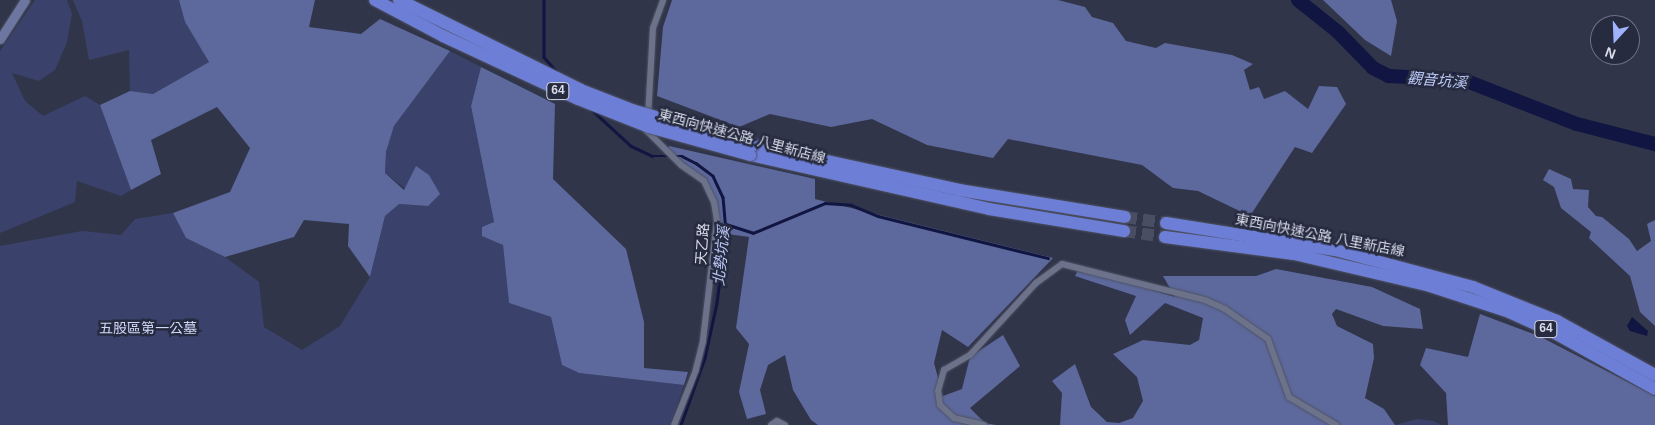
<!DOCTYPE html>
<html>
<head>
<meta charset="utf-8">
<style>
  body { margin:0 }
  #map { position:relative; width:1655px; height:425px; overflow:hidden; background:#30354a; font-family:Arial,"Noto Sans TC",sans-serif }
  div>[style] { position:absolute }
  .green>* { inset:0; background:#3a426c }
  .forest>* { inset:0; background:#5d689c }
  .water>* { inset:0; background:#111541 }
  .stream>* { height:2.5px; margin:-1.25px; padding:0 1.25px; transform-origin:1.25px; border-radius:1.25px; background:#111541 }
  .river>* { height:14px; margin:-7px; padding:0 7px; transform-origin:7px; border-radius:7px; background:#111541 }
  .highway-tunnel>* { height:12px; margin-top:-6px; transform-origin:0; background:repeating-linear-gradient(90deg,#494e62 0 12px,transparent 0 18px) }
  .roads { filter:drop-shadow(0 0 1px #4e5264) drop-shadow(0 0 1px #4e5264) }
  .street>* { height:6px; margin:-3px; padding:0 3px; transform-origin:3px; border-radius:3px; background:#6c728a }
  .secondary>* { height:9px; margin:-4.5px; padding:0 4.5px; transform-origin:4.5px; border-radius:4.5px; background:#6c76a1 }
  .highway>* { height:12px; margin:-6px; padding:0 6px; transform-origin:6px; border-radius:6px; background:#6d7ed6 }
  .bridges { filter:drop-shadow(0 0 1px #4e5264) drop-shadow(0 0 1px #4e5264) }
  .highway-bridge>* { height:12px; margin:-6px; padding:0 6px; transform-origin:6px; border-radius:6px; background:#6d7ed6 }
  span { translate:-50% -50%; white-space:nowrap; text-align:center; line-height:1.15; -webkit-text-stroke:5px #262b40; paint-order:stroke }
  .shield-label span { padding:1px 4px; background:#262b40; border:1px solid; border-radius:4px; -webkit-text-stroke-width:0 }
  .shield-label { font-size:12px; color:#d8dce9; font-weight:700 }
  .street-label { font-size:14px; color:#d8dce9 }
  .park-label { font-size:14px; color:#d1d9f9 }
  .water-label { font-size:15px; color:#becaf9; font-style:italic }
  .north { position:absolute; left:1590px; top:15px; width:50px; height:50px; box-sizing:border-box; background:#262b40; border:1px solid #6d7284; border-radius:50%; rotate:200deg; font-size:14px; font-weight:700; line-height:20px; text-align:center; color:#d8dce9 }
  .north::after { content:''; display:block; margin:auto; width:18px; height:22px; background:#a1b2fd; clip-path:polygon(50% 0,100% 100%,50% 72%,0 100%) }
</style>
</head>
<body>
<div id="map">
  <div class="green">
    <i style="clip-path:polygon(35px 0,67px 0,72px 14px,67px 42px,55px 70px,39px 81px,12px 73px,25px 101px,43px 116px,85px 96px,100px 105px,131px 190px,121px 196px,77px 181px,75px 202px,0 233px,0 51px)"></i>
    <i style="clip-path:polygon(73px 0,179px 0,185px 22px,209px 62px,153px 94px,130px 91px,129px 50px,89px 60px,82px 21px)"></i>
    <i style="clip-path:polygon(450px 51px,481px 67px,471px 106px,494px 223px,503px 245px,509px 303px,551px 317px,562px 365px,579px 373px,684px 385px,670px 425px,0 425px,0 246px,82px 231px,121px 235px,135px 219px,173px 213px,186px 238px,225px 257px,259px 282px,264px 327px,302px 350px,340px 326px,370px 277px,385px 216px,398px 204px,428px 206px,385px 173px,386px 152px,394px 126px)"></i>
    <i style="clip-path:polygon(1417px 419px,1433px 421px,1442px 425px,1395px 425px)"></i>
  </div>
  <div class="forest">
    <i style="clip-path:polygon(179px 0,315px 0,309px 27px,361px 34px,380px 19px,450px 51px,394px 126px,386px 152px,385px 173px,404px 190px,416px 166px,429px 175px,440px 194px,428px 206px,399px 204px,385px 216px,370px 277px,348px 246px,349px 224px,304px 220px,294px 237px,225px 257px,186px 238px,173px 213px,230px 192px,250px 148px,217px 107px,151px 140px,161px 174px,131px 190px,100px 105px,130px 91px,153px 94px,209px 62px,185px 22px)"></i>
    <i style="clip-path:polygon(672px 0,1058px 0,1085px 7px,1092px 17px,1113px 23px,1126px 41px,1156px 48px,1165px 43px,1232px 55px,1253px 64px,1244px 70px,1250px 90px,1259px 87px,1264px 99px,1285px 91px,1308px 109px,1319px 86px,1337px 87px,1346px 104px,1312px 153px,1295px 147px,1250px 216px,1198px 191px,1173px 188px,1142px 165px,1008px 139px,993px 158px,927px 145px,872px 119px,831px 127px,770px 114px,739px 127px,657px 96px,663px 27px)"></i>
    <i style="clip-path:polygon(1323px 0,1391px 0,1397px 21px,1391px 56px,1365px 40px)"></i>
    <i style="clip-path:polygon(481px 67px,555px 104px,553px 179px,626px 249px,644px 322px,644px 368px,688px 372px,684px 385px,579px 373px,562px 365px,551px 317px,509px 303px,503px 245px,482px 236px,482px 227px,494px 222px,471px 106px)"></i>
    <i style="clip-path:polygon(669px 146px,815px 179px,815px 199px,1053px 258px,968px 347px,942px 330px,934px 363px,943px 396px,962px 389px,970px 357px,1003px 335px,1020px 366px,970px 408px,985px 423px,996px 425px,818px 425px,811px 420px,793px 390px,785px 355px,768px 365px,760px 390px,766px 414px,747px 419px,739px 392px,749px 344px,736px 328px,749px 237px,721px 233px,711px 188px,701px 175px,675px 163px,666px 154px)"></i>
    <i style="clip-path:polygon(1549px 169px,1571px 179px,1573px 189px,1589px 190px,1588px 207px,1596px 216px,1602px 217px,1629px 239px,1637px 251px,1651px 241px,1647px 224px,1655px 220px,1655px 326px,1640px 312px,1630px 276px,1589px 238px,1591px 232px,1561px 208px,1554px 187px,1543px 180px)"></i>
    <i style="clip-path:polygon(1079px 268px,1175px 297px,1163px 276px,1256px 276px,1276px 269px,1372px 287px,1420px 309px,1423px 329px,1383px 326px,1336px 309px,1332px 314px,1337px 326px,1373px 344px,1374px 358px,1365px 398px,1384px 409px,1395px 425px,1060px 425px,1062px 393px,1052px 381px,1075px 364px,1091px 407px,1107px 422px,1119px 423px,1133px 418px,1143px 401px,1137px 377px,1113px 354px,1143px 340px,1190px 345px,1199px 340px,1203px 318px,1165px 303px,1130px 335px,1125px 320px,1136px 296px,1075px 276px)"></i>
    <i style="clip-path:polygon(1480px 314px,1539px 336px,1655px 396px,1655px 425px,1448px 425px,1446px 393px,1420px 365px,1426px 348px,1468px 357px)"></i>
  </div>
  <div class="water">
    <i style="clip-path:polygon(1632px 317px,1648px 331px,1647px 336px,1630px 331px,1627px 326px)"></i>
  </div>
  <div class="stream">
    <i style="left:544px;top:0;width:57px;rotate:90deg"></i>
    <i style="left:544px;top:57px;width:21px;rotate:49deg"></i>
    <i style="left:592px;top:110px;width:53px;rotate:42.7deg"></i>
    <i style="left:631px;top:146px;width:23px;rotate:25deg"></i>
    <i style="left:652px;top:156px;width:30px"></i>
    <i style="left:682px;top:156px;width:16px;rotate:27deg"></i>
    <i style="left:696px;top:163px;width:21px;rotate:37deg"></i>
    <i style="left:713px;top:176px;width:23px;rotate:65deg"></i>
    <i style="left:723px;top:197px;width:36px;rotate:85deg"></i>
    <i style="left:726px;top:233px;width:71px;rotate:97.3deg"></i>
    <i style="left:717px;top:303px;width:56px;rotate:102.3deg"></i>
    <i style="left:705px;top:358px;width:71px;rotate:109.7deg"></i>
    <i style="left:726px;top:224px;width:28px;rotate:18deg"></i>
    <i style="left:753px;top:233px;width:78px;rotate:-22.6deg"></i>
    <i style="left:825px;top:203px;width:26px;rotate:4deg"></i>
    <i style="left:851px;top:205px;width:29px;rotate:22deg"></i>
    <i style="left:878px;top:216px;width:175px;rotate:13.9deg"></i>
  </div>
  <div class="river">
    <i style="left:1298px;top:0;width:51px;rotate:38.7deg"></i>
    <i style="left:1338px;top:32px;width:50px;rotate:45.8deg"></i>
    <i style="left:1373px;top:68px;width:18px;rotate:27deg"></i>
    <i style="left:1389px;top:76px;width:75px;rotate:3.1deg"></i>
    <i style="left:1464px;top:80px;width:121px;rotate:21.3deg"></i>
    <i style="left:1577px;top:124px;width:81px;rotate:14.4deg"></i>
  </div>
  <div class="highway-tunnel">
    <i style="left:1125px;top:217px;width:41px;rotate:8.3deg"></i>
    <i style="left:1124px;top:231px;width:41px;rotate:8.3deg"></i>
  </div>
  <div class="roads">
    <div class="street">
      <i style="left:648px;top:117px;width:89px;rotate:-86.8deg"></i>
      <i style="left:653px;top:28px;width:30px;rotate:-70deg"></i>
      <i style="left:647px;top:127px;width:4px;rotate:90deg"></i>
      <i style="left:647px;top:131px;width:48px;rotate:45deg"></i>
      <i style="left:681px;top:165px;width:28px;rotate:35deg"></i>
      <i style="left:704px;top:181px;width:23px;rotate:65deg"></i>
      <i style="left:714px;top:202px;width:19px;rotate:81deg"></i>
      <i style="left:717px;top:221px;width:121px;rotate:96.7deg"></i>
      <i style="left:703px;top:341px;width:30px;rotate:104deg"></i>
      <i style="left:696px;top:370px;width:59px;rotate:111.8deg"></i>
      <i style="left:771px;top:425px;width:7px;rotate:-34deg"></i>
      <i style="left:777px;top:421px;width:9px;rotate:27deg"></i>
      <i style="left:984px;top:425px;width:31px;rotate:-167deg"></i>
      <i style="left:954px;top:418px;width:19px;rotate:-137deg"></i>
      <i style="left:940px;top:405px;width:14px;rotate:-98deg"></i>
      <i style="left:938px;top:391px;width:22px;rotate:-74deg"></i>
      <i style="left:944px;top:370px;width:30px;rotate:-30deg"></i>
      <i style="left:970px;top:355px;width:98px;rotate:-47.5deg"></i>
      <i style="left:1036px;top:283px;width:32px;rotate:-36deg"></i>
      <i style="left:1062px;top:264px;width:147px;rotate:14.1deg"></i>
      <i style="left:1205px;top:300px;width:22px;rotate:24deg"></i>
      <i style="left:1225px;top:309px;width:52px;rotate:34.9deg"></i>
      <i style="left:1268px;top:339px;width:62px;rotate:70.1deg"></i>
      <i style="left:1289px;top:397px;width:55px;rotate:30.8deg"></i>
    </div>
    <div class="secondary">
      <i style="left:0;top:39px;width:46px;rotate:-57.3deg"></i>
    </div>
    <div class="highway">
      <i style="left:753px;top:145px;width:211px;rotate:12.3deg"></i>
      <i style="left:959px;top:190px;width:168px;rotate:9.2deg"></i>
      <i style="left:750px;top:155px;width:245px;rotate:12.7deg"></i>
      <i style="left:989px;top:209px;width:137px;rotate:9.3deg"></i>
      <i style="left:1166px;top:223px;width:171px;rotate:9.1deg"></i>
      <i style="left:1335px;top:250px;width:143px;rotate:15deg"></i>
      <i style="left:1473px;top:287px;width:91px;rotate:22deg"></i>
      <i style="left:1557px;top:321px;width:112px;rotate:28.9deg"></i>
      <i style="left:1165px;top:237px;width:130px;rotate:7.5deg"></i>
      <i style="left:1294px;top:254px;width:140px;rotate:13.2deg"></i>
      <i style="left:1430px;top:286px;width:83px;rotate:18.2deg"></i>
      <i style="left:1509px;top:312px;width:48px;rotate:24.4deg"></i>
      <i style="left:1553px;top:332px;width:117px;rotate:29.2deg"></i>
    </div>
  </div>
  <div class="bridges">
    <div class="highway-bridge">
      <i style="left:375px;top:0;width:77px;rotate:27.9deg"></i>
      <i style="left:443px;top:36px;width:149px;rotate:25deg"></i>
      <i style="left:578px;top:99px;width:76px;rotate:21.5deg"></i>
      <i style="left:649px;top:127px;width:105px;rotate:15.5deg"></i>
      <i style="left:399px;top:0;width:203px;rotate:26.3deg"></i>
      <i style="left:581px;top:90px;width:58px;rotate:21.3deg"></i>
      <i style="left:635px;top:111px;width:123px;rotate:16.1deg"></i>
    </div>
  </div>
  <div class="shield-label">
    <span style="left:558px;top:91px">64</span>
    <span style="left:1546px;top:329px">64</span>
  </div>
  <div class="street-label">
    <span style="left:742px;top:136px;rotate:15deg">東西向快速公路 八里新店線</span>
    <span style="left:1320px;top:235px;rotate:11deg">東西向快速公路 八里新店線</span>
    <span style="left:702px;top:244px;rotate:-86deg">天乙路</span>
  </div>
  <div class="park-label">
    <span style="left:148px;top:328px">五股區第一公墓</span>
  </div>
  <div class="water-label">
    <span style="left:1437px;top:80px;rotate:5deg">觀音坑溪</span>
    <span style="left:721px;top:256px;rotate:-85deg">北勢坑溪</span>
  </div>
  <div class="north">N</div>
</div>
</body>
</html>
